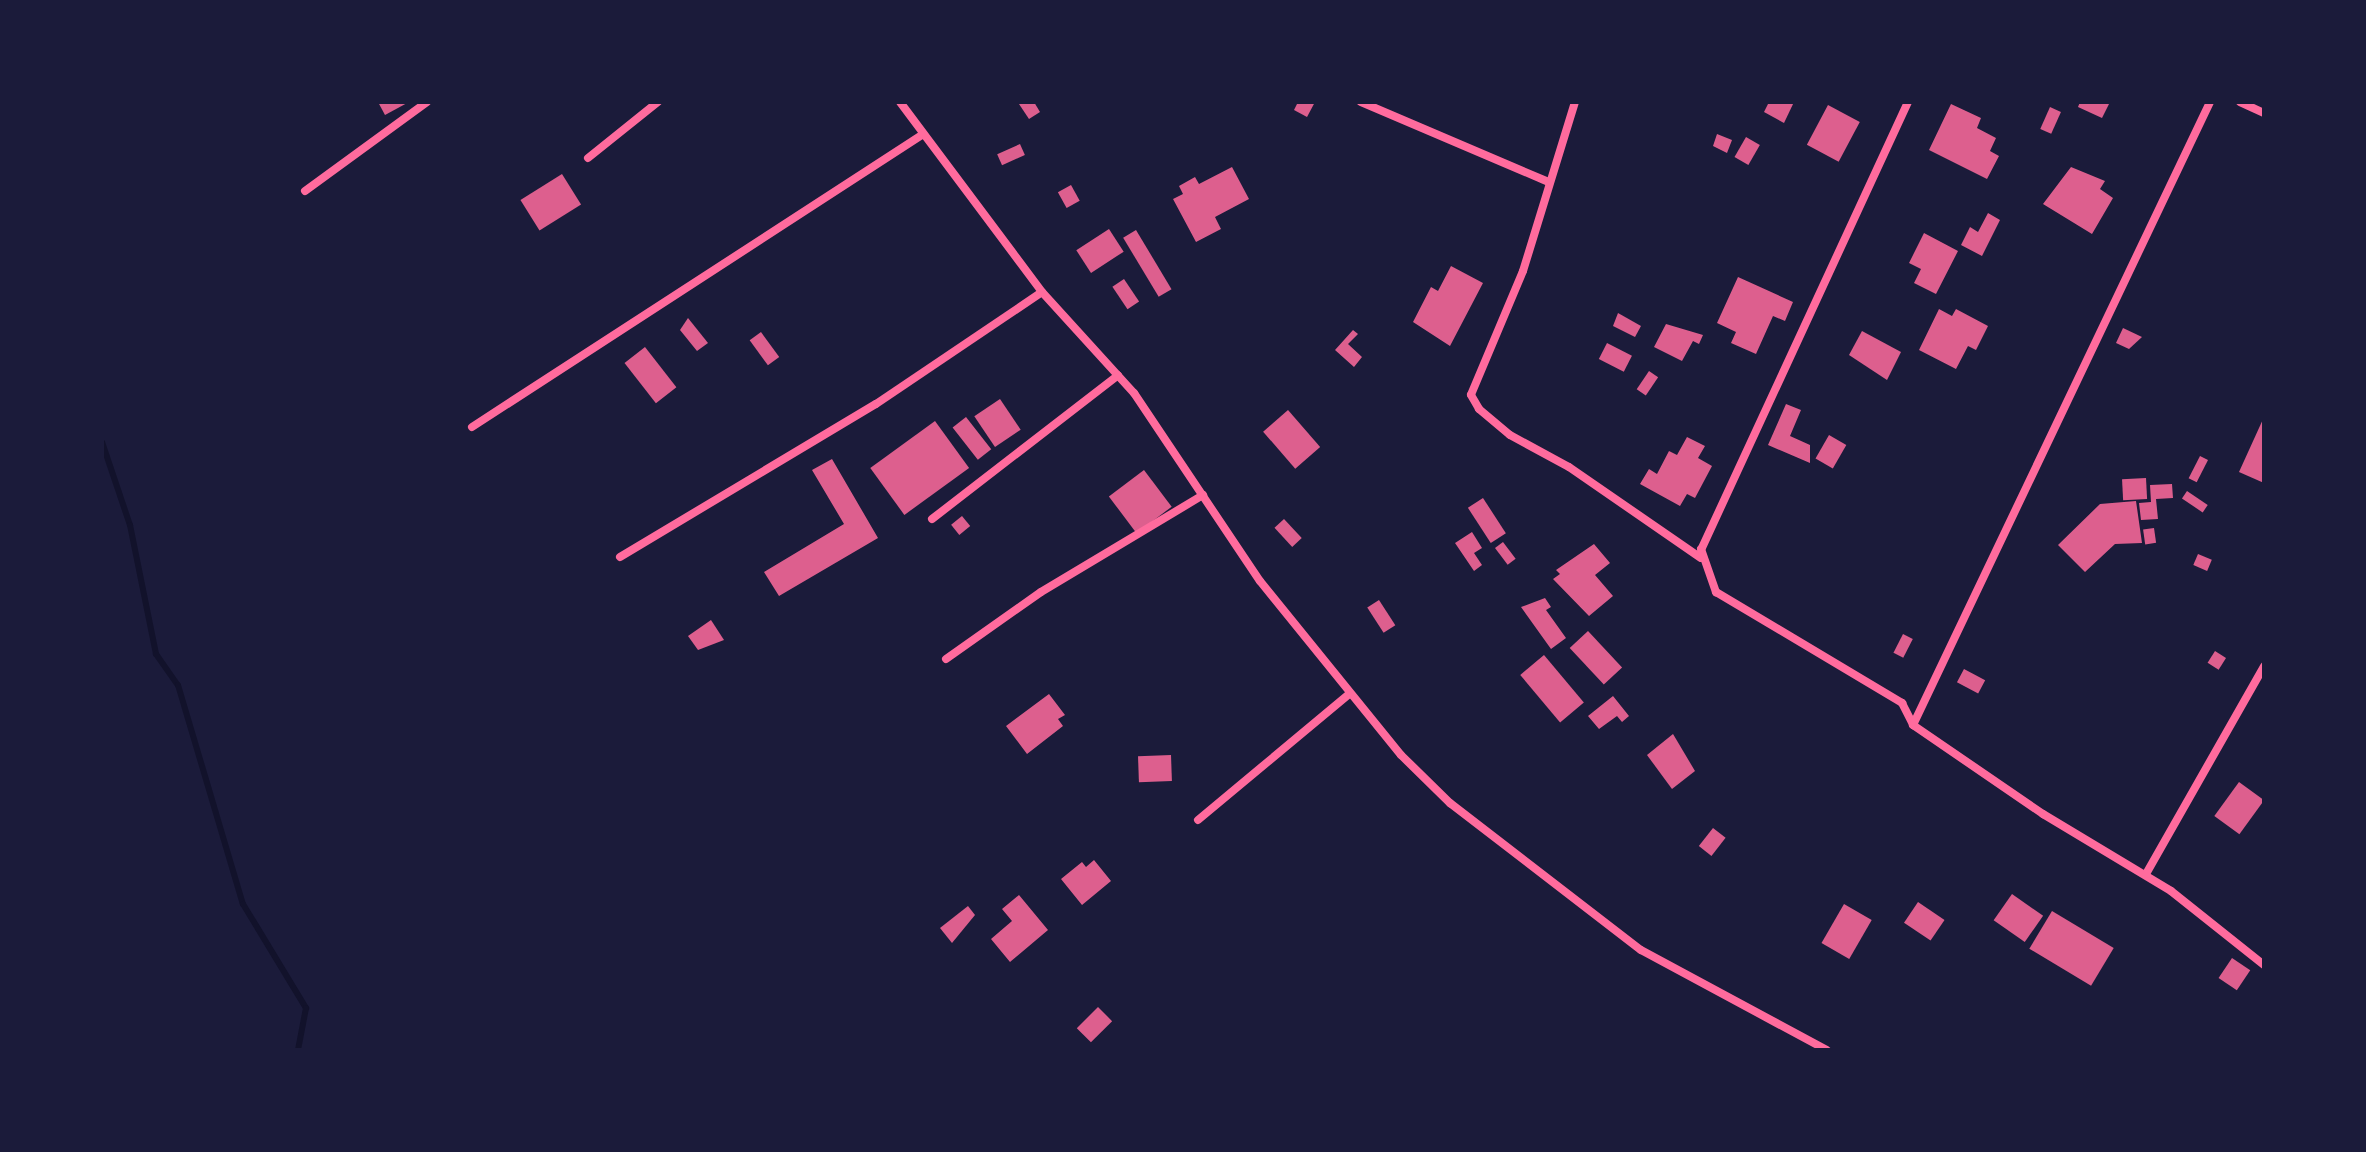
<!DOCTYPE html>
<html>
<head>
<meta charset="utf-8">
<style>
  body { margin:0 }
  #map { position:relative; width:2366px; height:1152px; overflow:hidden; background:#1b1b3a; font-family:Raleway,sans-serif }
  div>[style] { position:absolute }
  .stream>* { height:6px; margin:-3px; padding:0 3px; transform-origin:3px; border-radius:3px; background:#12122b }
  .building>* { inset:0; background:#dd5f8e; transform-origin:0 0 }
  .minor>* { height:8px; margin:-4px; padding:0 4px; transform-origin:4px; border-radius:4px; background:#ff6b9d }
  span { translate:-50% -50%; white-space:nowrap; text-align:center; line-height:1.15; -webkit-text-stroke:6px #1b1b3a; paint-order:stroke }
  .frame { position:absolute; inset:0; border:104px solid #1b1b3a; pointer-events:none }
</style>
</head>
<body>
<div id="map">
  <div class="stream">
    <i style="left:102px;top:442px;width:88px;rotate:71.4deg"></i>
    <i style="left:130px;top:525px;width:132px;rotate:78.6deg"></i>
    <i style="left:156px;top:654px;width:38px;rotate:55deg"></i>
    <i style="left:178px;top:685px;width:228px;rotate:73.5deg"></i>
    <i style="left:243px;top:904px;width:122px;rotate:58.8deg"></i>
    <i style="left:306px;top:1008px;width:43px;rotate:100.8deg"></i>
  </div>
  <div class="building">
    <i style="clip-path:polygon(378px 102px,409px 102px,385px 115px)"></i>
    <i style="clip-path:polygon(1034px 102px,1040px 112px,1029px 119px,1019px 104px)"></i>
    <i style="clip-path:polygon(1298px 102px,1315px 102px,1307px 117px,1294px 110px)"></i>
    <i style="clip-path:polygon(1769px 102px,1794px 102px,1784px 123px,1764px 112px)"></i>
    <i style="clip-path:polygon(2080px 102px,2110px 102px,2102px 118px,2078px 107px)"></i>
    <i style="clip-path:polygon(1951px 104px,1981px 118px,1977px 128px,1996px 138px,1990px 151px,1999px 156px,1987px 179px,1929px 150px)"></i>
    <i style="left:1828px;top:105px;width:36px;height:45px;rotate:28deg"></i>
    <i style="left:2050px;top:107px;width:12px;height:24px;rotate:24deg"></i>
    <i style="clip-path:polygon(1717px 134px,1732px 140px,1727px 153px,1713px 146px)"></i>
    <i style="left:1746px;top:137px;width:16px;height:23px;rotate:30deg"></i>
    <i style="left:1020px;top:144px;width:12px;height:25px;rotate:66deg"></i>
    <i style="clip-path:polygon(1232px 167px,1249px 199px,1215px 217px,1221px 229px,1196px 242px,1173px 199px,1183px 194px,1179px 186px,1195px 177px,1199px 184px)"></i>
    <i style="clip-path:polygon(2071px 167px,2105px 181px,2100px 189px,2113px 198px,2092px 234px,2043px 204px)"></i>
    <i style="left:562px;top:174px;width:36px;height:49px;rotate:58deg"></i>
    <i style="left:1071px;top:185px;width:18px;height:15px;rotate:61deg"></i>
    <i style="clip-path:polygon(1988px 213px,2000px 220px,1982px 256px,1961px 245px,1970px 227px,1978px 232px)"></i>
    <i style="left:1109px;top:229px;width:27px;height:39px;rotate:57deg"></i>
    <i style="left:1136px;top:230px;width:69px;height:15px;rotate:59deg"></i>
    <i style="clip-path:polygon(1924px 233px,1958px 251px,1936px 294px,1914px 283px,1921px 269px,1909px 263px)"></i>
    <i style="clip-path:polygon(1451px 266px,1483px 283px,1450px 346px,1413px 322px,1431px 287px,1438px 291px)"></i>
    <i style="clip-path:polygon(1738px 277px,1793px 302px,1785px 321px,1773px 316px,1756px 354px,1731px 343px,1736px 332px,1717px 323px)"></i>
    <i style="left:1124px;top:279px;width:27px;height:14px;rotate:56deg"></i>
    <i style="clip-path:polygon(1939px 309px,1952px 316px,1956px 309px,1988px 326px,1976px 350px,1968px 346px,1956px 369px,1919px 350px)"></i>
    <i style="clip-path:polygon(1618px 313px,1641px 326px,1635px 337px,1613px 326px)"></i>
    <i style="clip-path:polygon(688px 318px,708px 343px,697px 351px,680px 330px)"></i>
    <i style="clip-path:polygon(1666px 324px,1703px 335px,1699px 344px,1693px 341px,1682px 361px,1654px 347px)"></i>
    <i style="clip-path:polygon(2123px 328px,2142px 337px,2129px 349px,2116px 343px)"></i>
    <i style="clip-path:polygon(1353px 330px,1358px 334px,1348px 344px,1362px 357px,1354px 367px,1335px 350px)"></i>
    <i style="clip-path:polygon(1862px 331px,1901px 352px,1887px 380px,1849px 355px)"></i>
    <i style="left:761px;top:332px;width:31px;height:14px;rotate:54deg"></i>
    <i style="left:1607px;top:343px;width:28px;height:18px;rotate:27deg"></i>
    <i style="left:645px;top:347px;width:51px;height:26px;rotate:52deg"></i>
    <i style="left:1649px;top:371px;width:11px;height:22px;rotate:34deg"></i>
    <i style="left:1000px;top:399px;width:37px;height:31px;rotate:56deg"></i>
    <i style="clip-path:polygon(1786px 404px,1801px 410px,1790px 436px,1810px 445px,1810px 463px,1768px 445px)"></i>
    <i style="left:1288px;top:410px;width:49px;height:33px;rotate:49deg"></i>
    <i style="left:966px;top:417px;width:41px;height:17px;rotate:52deg"></i>
    <i style="clip-path:polygon(2264px 417px,2264px 483px,2239px 472px)"></i>
    <i style="left:935px;top:421px;width:58px;height:80px;rotate:54deg"></i>
    <i style="left:1829px;top:435px;width:20px;height:27px;rotate:30deg"></i>
    <i style="clip-path:polygon(1687px 437px,1705px 446px,1698px 458px,1712px 466px,1695px 498px,1687px 494px,1680px 506px,1640px 484px,1649px 469px,1657px 474px,1669px 451px,1677px 455px)"></i>
    <i style="left:2200px;top:456px;width:9px;height:25px;rotate:27deg"></i>
    <i style="clip-path:polygon(832px 459px,878px 538px,779px 596px,764px 572px,844px 524px,812px 470px)"></i>
    <i style="left:1144px;top:470px;width:46px;height:44px;rotate:53deg"></i>
    <i style="left:2146px;top:478px;width:21px;height:24px;rotate:87deg"></i>
    <i style="clip-path:polygon(2172px 484px,2173px 498px,2156px 499px,2158px 519px,2141px 520px,2139px 503px,2151px 502px,2150px 485px)"></i>
    <i style="left:2187px;top:491px;width:25px;height:9px;rotate:34deg"></i>
    <i style="left:1483px;top:498px;width:42px;height:18px;rotate:57deg"></i>
    <i style="clip-path:polygon(2136px 501px,2142px 543px,2115px 544px,2085px 572px,2058px 545px,2100px 504px)"></i>
    <i style="left:962px;top:516px;width:13px;height:14px;rotate:51deg"></i>
    <i style="left:1284px;top:519px;width:26px;height:13px;rotate:47deg"></i>
    <i style="left:2154px;top:528px;width:15px;height:11px;rotate:82deg"></i>
    <i style="clip-path:polygon(1472px 532px,1482px 548px,1474px 553px,1482px 565px,1474px 571px,1455px 543px)"></i>
    <i style="left:1503px;top:542px;width:21px;height:10px;rotate:53deg"></i>
    <i style="clip-path:polygon(1594px 544px,1610px 563px,1595px 575px,1613px 596px,1589px 616px,1553px 579px,1560px 574px,1556px 570px)"></i>
    <i style="left:2198px;top:554px;width:15px;height:12px;rotate:23deg"></i>
    <i style="clip-path:polygon(1545px 598px,1551px 607px,1546px 610px,1566px 638px,1551px 649px,1521px 607px)"></i>
    <i style="left:1379px;top:600px;width:30px;height:14px;rotate:57deg"></i>
    <i style="clip-path:polygon(711px 620px,724px 640px,698px 650px,688px 636px)"></i>
    <i style="left:1588px;top:631px;width:50px;height:25px;rotate:47deg"></i>
    <i style="left:1903px;top:634px;width:11px;height:21px;rotate:27deg"></i>
    <i style="left:2215px;top:651px;width:13px;height:14px;rotate:32deg"></i>
    <i style="left:1544px;top:655px;width:62px;height:31px;rotate:50deg"></i>
    <i style="left:1964px;top:669px;width:24px;height:15px;rotate:28deg"></i>
    <i style="clip-path:polygon(1049px 694px,1065px 715px,1058px 719px,1063px 726px,1027px 754px,1006px 726px)"></i>
    <i style="clip-path:polygon(1613px 696px,1629px 716px,1622px 722px,1617px 716px,1599px 729px,1588px 716px)"></i>
    <i style="clip-path:polygon(1673px 734px,1695px 771px,1672px 789px,1647px 755px)"></i>
    <i style="left:1171px;top:755px;width:26px;height:33px;rotate:88deg"></i>
    <i style="left:2239px;top:782px;width:31px;height:42px;rotate:36deg"></i>
    <i style="left:1713px;top:828px;width:16px;height:23px;rotate:38deg"></i>
    <i style="clip-path:polygon(1094px 860px,1111px 881px,1082px 905px,1061px 879px,1082px 862px,1086px 867px)"></i>
    <i style="left:2012px;top:894px;width:38px;height:32px;rotate:35deg"></i>
    <i style="clip-path:polygon(1019px 895px,1048px 930px,1010px 962px,991px 939px,1012px 921px,1002px 909px)"></i>
    <i style="left:1918px;top:902px;width:32px;height:25px;rotate:34deg"></i>
    <i style="left:1844px;top:904px;width:32px;height:45px;rotate:30deg"></i>
    <i style="clip-path:polygon(968px 906px,975px 915px,952px 943px,940px 928px)"></i>
    <i style="left:2052px;top:911px;width:72px;height:44px;rotate:31deg"></i>
    <i style="left:2232px;top:958px;width:22px;height:24px;rotate:34deg"></i>
    <i style="left:1098px;top:1007px;width:20px;height:30px;rotate:45deg"></i>
  </div>
  <div class="minor">
    <i style="left:900px;top:102px;width:237px;rotate:53.2deg"></i>
    <i style="left:1042px;top:292px;width:137px;rotate:47.7deg"></i>
    <i style="left:1134px;top:393px;width:226px;rotate:56.2deg"></i>
    <i style="left:1260px;top:581px;width:224px;rotate:51deg"></i>
    <i style="left:1401px;top:755px;width:69px;rotate:44.4deg"></i>
    <i style="left:1450px;top:803px;width:241px;rotate:37.6deg"></i>
    <i style="left:1641px;top:950px;width:211px;rotate:28.3deg"></i>
    <i style="left:1361px;top:102px;width:204px;rotate:23.1deg"></i>
    <i style="left:1575px;top:102px;width:177px;rotate:107.1deg"></i>
    <i style="left:1523px;top:271px;width:134px;rotate:112.8deg"></i>
    <i style="left:1471px;top:395px;width:16px;rotate:60deg"></i>
    <i style="left:1479px;top:409px;width:40px;rotate:40deg"></i>
    <i style="left:1510px;top:435px;width:67px;rotate:28.5deg"></i>
    <i style="left:1569px;top:467px;width:160px;rotate:34.6deg"></i>
    <i style="left:1908px;top:102px;width:493px;rotate:114.8deg"></i>
    <i style="left:1701px;top:549px;width:46px;rotate:70.8deg"></i>
    <i style="left:1716px;top:592px;width:217px;rotate:30.8deg"></i>
    <i style="left:1902px;top:703px;width:25px;rotate:63deg"></i>
    <i style="left:2240px;top:102px;width:26px;rotate:25deg"></i>
    <i style="left:588px;top:158px;width:90px;rotate:-38.7deg"></i>
    <i style="left:305px;top:191px;width:151px;rotate:-36.1deg"></i>
    <i style="left:472px;top:427px;width:536px;rotate:-32.98deg"></i>
    <i style="left:932px;top:519px;width:235px;rotate:-37.7deg"></i>
    <i style="left:620px;top:557px;width:298px;rotate:-30.9deg"></i>
    <i style="left:876px;top:404px;width:200px;rotate:-34deg"></i>
    <i style="left:946px;top:659px;width:116px;rotate:-35.2deg"></i>
    <i style="left:1041px;top:592px;width:189px;rotate:-30.9deg"></i>
    <i style="left:1913px;top:725px;width:690px;rotate:-64.51deg"></i>
    <i style="left:1913px;top:725px;width:158px;rotate:34.4deg"></i>
    <i style="left:2043px;top:814px;width:149px;rotate:31deg"></i>
    <i style="left:2171px;top:891px;width:119px;rotate:38.5deg"></i>
    <i style="left:1198px;top:820px;width:195px;rotate:-39.8deg"></i>
    <i style="left:2146px;top:874px;width:239px;rotate:-60.4deg"></i>
  </div>
  <div class="frame"></div>
</div>
</body>
</html>
